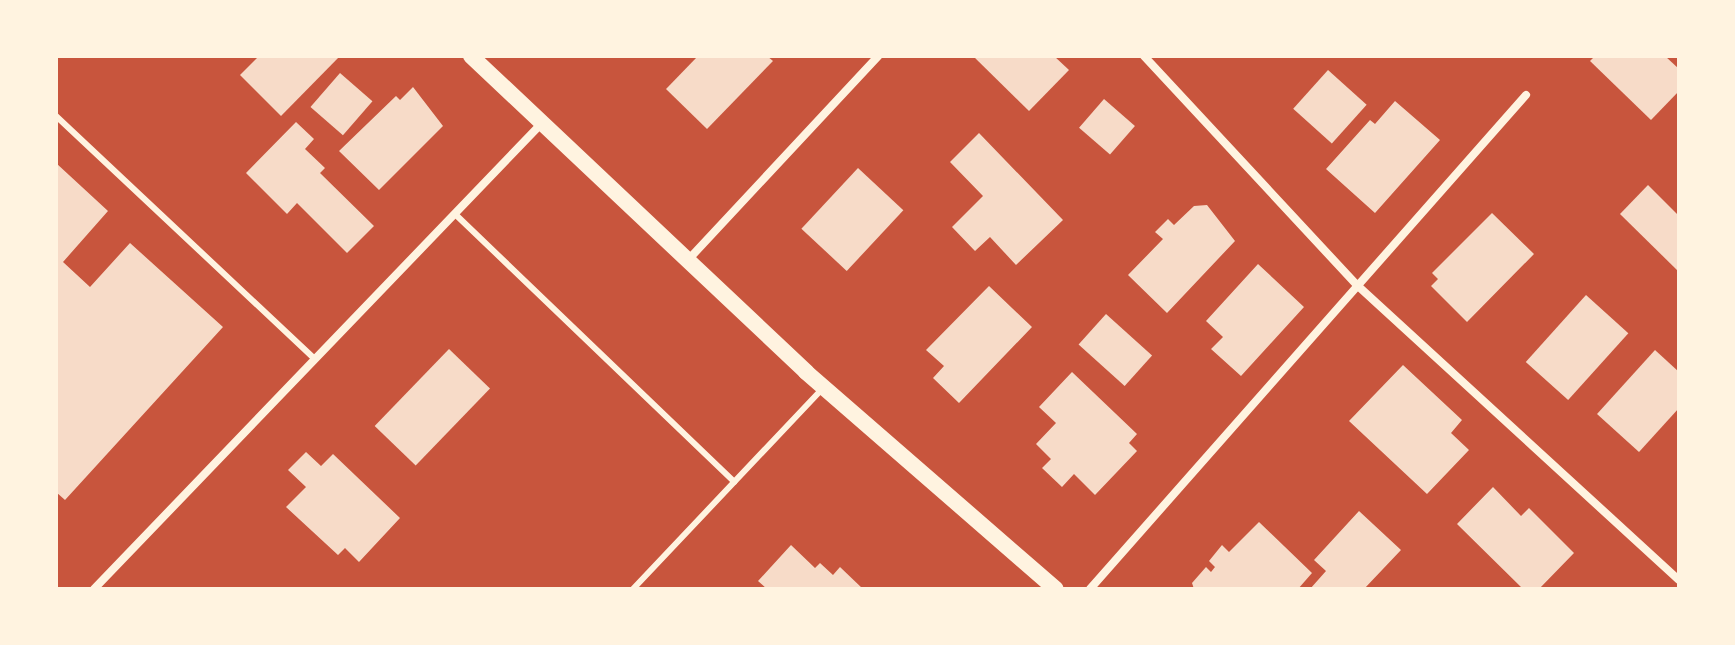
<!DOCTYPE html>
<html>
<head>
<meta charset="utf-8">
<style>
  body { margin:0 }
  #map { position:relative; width:1735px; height:645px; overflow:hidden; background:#c8553d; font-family:"Space Grotesk",sans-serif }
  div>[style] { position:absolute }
  .building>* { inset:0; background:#f7dbc8; transform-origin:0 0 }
  .service>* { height:6px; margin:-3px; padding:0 3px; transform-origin:3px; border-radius:3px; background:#fff3e0 }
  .minor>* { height:8px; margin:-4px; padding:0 4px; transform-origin:4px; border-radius:4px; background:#fff3e0 }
  .secondary>* { height:16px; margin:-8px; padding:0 8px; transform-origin:8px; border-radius:8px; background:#fff3e0 }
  span { translate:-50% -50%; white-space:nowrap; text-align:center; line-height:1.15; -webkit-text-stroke:6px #fff3e0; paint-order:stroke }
  .frame { position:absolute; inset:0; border:58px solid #fff3e0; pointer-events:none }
</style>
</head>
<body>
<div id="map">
  <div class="building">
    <i style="clip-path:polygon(259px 56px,340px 56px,281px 116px,240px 75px)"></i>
    <i style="clip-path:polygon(698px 56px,767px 56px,773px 61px,707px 129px,666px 89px)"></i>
    <i style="clip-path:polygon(973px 56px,1054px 56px,1069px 70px,1029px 111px)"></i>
    <i style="clip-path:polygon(1595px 56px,1665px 56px,1679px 69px,1679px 91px,1651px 120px,1590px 61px)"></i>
    <i style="left:1328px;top:70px;width:52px;height:52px;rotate:42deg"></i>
    <i style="left:340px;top:73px;width:43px;height:45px;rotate:41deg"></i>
    <i style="clip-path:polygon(413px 87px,443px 126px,379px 190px,339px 151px,396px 96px,400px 100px)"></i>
    <i style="left:1104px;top:99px;width:41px;height:38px;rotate:41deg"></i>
    <i style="clip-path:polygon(1395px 101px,1440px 140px,1375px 213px,1326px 169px,1370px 120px,1375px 124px)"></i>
    <i style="clip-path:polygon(296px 122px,314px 139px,305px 149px,325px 168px,320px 173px,374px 226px,347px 253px,297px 203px,287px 214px,246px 173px)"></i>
    <i style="clip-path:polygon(979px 133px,1063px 220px,1016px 265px,990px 237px,975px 251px,952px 227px,983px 196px,950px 162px)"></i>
    <i style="clip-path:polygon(56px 163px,108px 211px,63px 262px,90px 287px,130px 243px,223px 327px,65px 500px,56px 492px)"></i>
    <i style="left:858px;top:168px;width:62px;height:83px;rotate:43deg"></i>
    <i style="clip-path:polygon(1648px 185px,1679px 216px,1679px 272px,1620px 214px)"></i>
    <i style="clip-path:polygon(1207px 205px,1235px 241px,1167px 313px,1128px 275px,1163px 239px,1155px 232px,1168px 219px,1174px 225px,1194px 206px)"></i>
    <i style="clip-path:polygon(1492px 213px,1534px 254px,1467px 322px,1431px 286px,1438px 279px,1432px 273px)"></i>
    <i style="clip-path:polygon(1258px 264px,1304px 307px,1241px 376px,1211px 349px,1223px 337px,1206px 321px)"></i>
    <i style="clip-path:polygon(989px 286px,1032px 327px,959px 403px,933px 378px,944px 366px,926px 350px)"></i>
    <i style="left:1586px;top:295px;width:57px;height:90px;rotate:42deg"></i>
    <i style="left:1106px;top:314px;width:62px;height:41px;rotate:42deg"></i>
    <i style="left:449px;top:349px;width:57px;height:107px;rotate:44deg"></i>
    <i style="clip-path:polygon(1655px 350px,1679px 372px,1679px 408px,1639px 452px,1597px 414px)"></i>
    <i style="clip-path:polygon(1403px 365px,1462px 420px,1451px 433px,1469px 450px,1427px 494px,1349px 421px)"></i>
    <i style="clip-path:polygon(1072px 372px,1137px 434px,1129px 443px,1137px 451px,1095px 495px,1074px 474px,1062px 487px,1042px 468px,1051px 459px,1036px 444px,1056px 423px,1039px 407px)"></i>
    <i style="clip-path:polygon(306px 452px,321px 466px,333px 454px,400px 518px,359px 562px,345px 548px,338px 555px,286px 507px,306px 487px,288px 470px)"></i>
    <i style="clip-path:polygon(1493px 487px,1521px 516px,1529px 508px,1574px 553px,1539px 589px,1523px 589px,1457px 524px)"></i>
    <i style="clip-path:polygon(1359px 511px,1401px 550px,1364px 589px,1310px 589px,1326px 571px,1314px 560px)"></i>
    <i style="clip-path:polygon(1259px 522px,1312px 573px,1298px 589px,1194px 589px,1192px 583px,1206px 567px,1211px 572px,1215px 567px,1209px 561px,1222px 545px,1229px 552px)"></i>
    <i style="clip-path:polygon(791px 545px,815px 568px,820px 563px,833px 575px,840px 567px,863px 589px,767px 589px,758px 581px)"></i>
  </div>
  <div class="service">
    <i style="left:56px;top:116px;width:355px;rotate:43.2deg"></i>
    <i style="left:455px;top:214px;width:387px;rotate:43.8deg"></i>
    <i style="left:633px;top:589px;width:277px;rotate:-46.6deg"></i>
  </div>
  <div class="minor">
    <i style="left:1144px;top:56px;width:314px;rotate:47.1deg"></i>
    <i style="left:1358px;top:286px;width:435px;rotate:42.5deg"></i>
    <i style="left:688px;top:260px;width:279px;rotate:-47deg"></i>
    <i style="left:94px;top:589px;width:645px;rotate:-46.13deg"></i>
    <i style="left:1090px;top:589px;width:659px;rotate:-48.57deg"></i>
  </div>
  <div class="secondary">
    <i style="left:471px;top:56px;width:461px;rotate:43.3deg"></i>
    <i style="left:806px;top:372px;width:331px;rotate:41deg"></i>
  </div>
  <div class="frame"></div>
</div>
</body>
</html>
